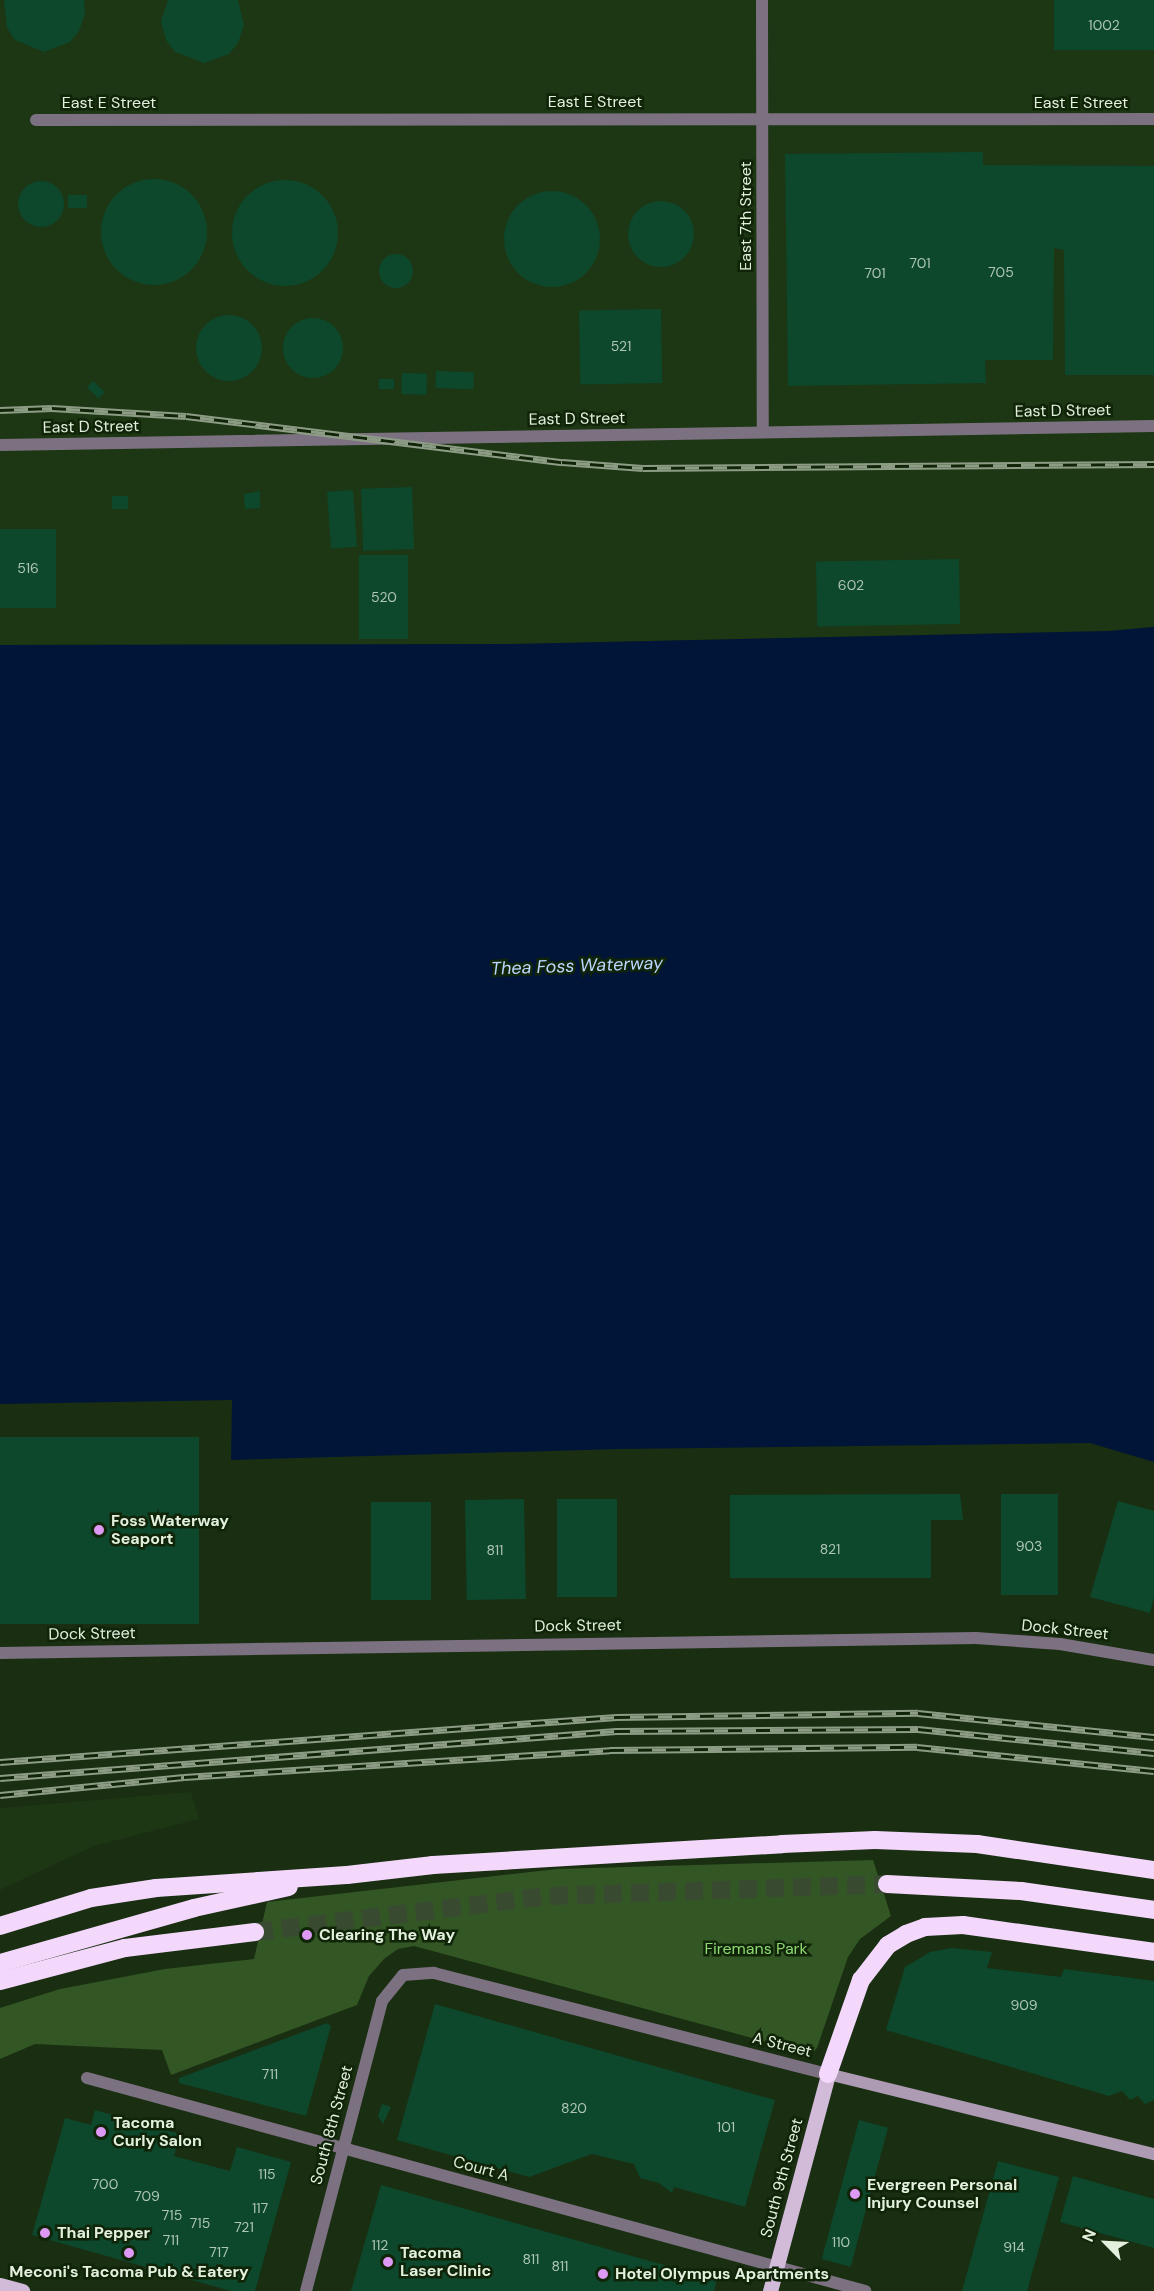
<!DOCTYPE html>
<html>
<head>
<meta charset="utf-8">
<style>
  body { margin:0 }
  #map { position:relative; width:1154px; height:2291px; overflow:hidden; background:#1a2e12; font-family:"DM Sans",sans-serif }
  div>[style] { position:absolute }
  .built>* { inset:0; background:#1d3613 }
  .green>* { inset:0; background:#325624 }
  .water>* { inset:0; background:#001538 }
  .building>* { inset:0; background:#0d482c; transform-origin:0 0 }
  .round { border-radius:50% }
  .motorway-tunnel>* { height:18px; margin-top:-9px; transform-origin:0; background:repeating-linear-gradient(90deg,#384b31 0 18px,transparent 0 27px) }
  .minor>* { height:12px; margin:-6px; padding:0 6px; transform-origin:6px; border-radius:6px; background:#7c7180 }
  .tertiary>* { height:12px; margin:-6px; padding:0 6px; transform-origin:6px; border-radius:6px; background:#7c7180 }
  .secondary>* { height:12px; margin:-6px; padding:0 6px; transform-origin:6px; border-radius:6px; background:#ac9bb2 }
  .primary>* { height:15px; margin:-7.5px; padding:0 7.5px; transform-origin:7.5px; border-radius:7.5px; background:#d1bbd9 }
  .motorway>* { height:18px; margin:-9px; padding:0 9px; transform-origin:9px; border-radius:9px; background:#f3d8fc }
  .rail>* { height:7px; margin-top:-3.5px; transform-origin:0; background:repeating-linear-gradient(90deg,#102408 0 14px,#8c9c85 0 28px); box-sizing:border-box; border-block:2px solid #8c9c85 }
  .dots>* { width:16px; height:16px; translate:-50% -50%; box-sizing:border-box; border:3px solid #102408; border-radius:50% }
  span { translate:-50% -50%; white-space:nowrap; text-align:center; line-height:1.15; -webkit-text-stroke:5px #102408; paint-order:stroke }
  .number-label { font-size:14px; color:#aec6b2 }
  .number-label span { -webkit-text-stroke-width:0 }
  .street-label { font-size:16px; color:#e3f0de }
  .poi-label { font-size:16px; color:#e3f0de; font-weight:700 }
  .left { translate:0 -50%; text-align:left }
  .park-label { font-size:16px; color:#8ed972 }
  .water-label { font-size:18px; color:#bcd7ff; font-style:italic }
  .north { position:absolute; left:1076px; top:2213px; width:60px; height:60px; -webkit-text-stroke:4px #102408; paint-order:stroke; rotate:294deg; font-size:16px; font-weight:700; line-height:24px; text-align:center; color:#e3f0de }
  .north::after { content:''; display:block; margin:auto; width:21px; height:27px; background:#e3f0de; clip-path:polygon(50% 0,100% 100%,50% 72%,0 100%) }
</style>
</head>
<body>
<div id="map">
  <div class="built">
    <i style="clip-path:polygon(0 0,1154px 0,1154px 627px,1109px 631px,513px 644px,0 645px)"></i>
    <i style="clip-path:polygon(191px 1792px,199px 1819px,94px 1846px,0 1890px,0 1808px)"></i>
  </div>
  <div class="green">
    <i style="clip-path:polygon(873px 1860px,891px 1916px,860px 1939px,848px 1957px,817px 2048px,811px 2054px,414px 1946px,398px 1949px,384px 1959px,369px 1976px,357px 2005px,171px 2075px,162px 2050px,35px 2044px,0 2059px,0 2008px,60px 1989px,165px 1969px,254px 1959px,267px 1902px,557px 1869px)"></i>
  </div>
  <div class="water">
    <i style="clip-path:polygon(1154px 627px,1154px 1462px,1090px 1443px,619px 1449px,231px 1460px,232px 1400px,0 1404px,0 645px,513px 644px,1109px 631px)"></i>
  </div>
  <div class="building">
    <i style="clip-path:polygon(4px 0,84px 0,85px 14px,79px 31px,70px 42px,44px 52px,15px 40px,7px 28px)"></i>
    <i style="clip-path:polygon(168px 0,238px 0,244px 25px,238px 43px,229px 54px,204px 63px,175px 52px,166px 40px,161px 21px)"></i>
    <i style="left:1054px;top:0;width:100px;height:50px"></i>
    <i style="clip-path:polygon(983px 152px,983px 165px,1154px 166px,1154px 375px,1065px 375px,1064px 250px,1054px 248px,1053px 360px,985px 360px,986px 383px,788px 386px,785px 154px)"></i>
    <i class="round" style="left:101px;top:179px;width:106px;height:106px"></i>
    <i class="round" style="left:232px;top:180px;width:106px;height:106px"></i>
    <i class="round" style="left:18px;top:181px;width:46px;height:46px"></i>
    <i class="round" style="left:504px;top:191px;width:96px;height:96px"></i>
    <i style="left:68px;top:195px;width:19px;height:13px"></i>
    <i class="round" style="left:628px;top:201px;width:66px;height:66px"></i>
    <i class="round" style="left:379px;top:254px;width:34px;height:34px"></i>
    <i style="left:661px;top:309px;width:74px;height:82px;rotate:89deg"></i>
    <i class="round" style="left:196px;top:315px;width:66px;height:66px"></i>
    <i class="round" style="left:283px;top:318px;width:60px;height:60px"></i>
    <i style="left:436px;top:371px;width:38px;height:17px;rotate:2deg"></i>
    <i style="left:402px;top:373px;width:25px;height:21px;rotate:2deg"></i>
    <i style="left:379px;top:379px;width:15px;height:10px"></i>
    <i style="left:93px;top:381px;width:16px;height:9px;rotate:43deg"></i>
    <i style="left:412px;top:487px;width:62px;height:51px;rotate:88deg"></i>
    <i style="left:353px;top:490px;width:57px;height:26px;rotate:86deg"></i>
    <i style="clip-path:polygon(260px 491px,260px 508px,245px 509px,244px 494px)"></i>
    <i style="left:128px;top:496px;width:13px;height:16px;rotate:90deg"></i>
    <i style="left:0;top:529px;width:56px;height:79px"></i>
    <i style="left:359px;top:555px;width:49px;height:84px"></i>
    <i style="left:959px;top:559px;width:65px;height:143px;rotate:89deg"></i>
    <i style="left:0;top:1437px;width:199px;height:187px"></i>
    <i style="clip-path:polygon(960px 1494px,963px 1520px,931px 1520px,931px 1578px,730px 1578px,730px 1495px)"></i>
    <i style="left:1058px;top:1494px;width:101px;height:57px;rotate:90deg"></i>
    <i style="left:524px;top:1499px;width:100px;height:59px;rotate:89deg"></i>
    <i style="left:557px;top:1499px;width:60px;height:98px"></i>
    <i style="clip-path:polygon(1118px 1501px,1154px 1511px,1154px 1597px,1150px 1613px,1090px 1597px)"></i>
    <i style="left:371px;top:1502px;width:60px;height:98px"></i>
    <i style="clip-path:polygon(951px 1948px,992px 1952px,987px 1968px,1061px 1977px,1064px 1969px,1154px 1981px,1154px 2100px,1145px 2104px,1138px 2096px,1130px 2100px,1122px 2091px,1109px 2096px,886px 2030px,905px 1967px,930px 1952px)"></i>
    <i style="clip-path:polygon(435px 2004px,775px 2100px,745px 2207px,674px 2187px,672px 2193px,659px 2183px,640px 2178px,634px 2164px,592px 2154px,529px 2177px,397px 2140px)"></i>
    <i style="clip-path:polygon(327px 2023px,331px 2026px,306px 2116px,179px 2083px,179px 2078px)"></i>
    <i style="clip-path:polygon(382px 2104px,391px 2107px,383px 2124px,378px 2116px)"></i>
    <i style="clip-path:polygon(95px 2110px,180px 2134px,174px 2156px,230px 2171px,237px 2147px,291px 2162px,255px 2291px,231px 2291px,32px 2235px,65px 2118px,91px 2125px)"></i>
    <i style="left:859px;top:2120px;width:30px;height:144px;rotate:15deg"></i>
    <i style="clip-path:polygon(998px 2161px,1059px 2177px,1027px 2291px,962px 2291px)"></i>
    <i style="clip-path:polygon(1073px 2176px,1154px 2199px,1154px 2248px,1060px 2222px)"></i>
    <i style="clip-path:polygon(381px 2185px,717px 2280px,714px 2291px,351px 2291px)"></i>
  </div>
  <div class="motorway-tunnel">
    <i style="left:255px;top:1932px;width:297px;rotate:-7deg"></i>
    <i style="left:550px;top:1896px;width:337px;rotate:-2deg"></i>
  </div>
  <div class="minor">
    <i style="left:762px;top:0;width:432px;rotate:89.9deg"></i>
    <i style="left:36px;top:120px;width:1118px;rotate:-0.05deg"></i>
    <i style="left:0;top:445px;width:1154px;rotate:-0.94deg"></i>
    <i style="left:87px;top:2078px;width:807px;rotate:15.31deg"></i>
  </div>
  <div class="tertiary">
    <i style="left:0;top:1653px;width:976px;rotate:-0.88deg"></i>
    <i style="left:976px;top:1638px;width:84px;rotate:4.1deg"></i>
    <i style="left:1060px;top:1644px;width:95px;rotate:9.7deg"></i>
    <i style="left:306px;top:2291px;width:300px;rotate:-75.3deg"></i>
    <i style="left:382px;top:2001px;width:33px;rotate:-51deg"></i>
    <i style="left:403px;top:1975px;width:31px;rotate:-4deg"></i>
    <i style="left:434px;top:1973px;width:407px;rotate:14.4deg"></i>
  </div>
  <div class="secondary">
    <i style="left:828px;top:2074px;width:336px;rotate:13.8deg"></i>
  </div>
  <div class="primary">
    <i style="left:0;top:2285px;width:23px;rotate:15deg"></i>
    <i style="left:770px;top:2291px;width:225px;rotate:-75deg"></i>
  </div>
  <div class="motorway">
    <i style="left:887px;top:1884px;width:134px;rotate:3deg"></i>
    <i style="left:1021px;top:1891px;width:134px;rotate:8.1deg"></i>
    <i style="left:0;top:1926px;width:95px;rotate:-17.1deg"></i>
    <i style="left:91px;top:1898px;width:66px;rotate:-8.7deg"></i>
    <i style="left:156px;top:1888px;width:191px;rotate:-3.9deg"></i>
    <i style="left:347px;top:1875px;width:87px;rotate:-6.6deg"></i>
    <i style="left:433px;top:1865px;width:350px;rotate:-3.4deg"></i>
    <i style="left:782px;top:1844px;width:93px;rotate:-2.5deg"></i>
    <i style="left:875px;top:1840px;width:102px;rotate:2.2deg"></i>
    <i style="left:977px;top:1844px;width:179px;rotate:8.4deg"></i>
    <i style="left:0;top:1963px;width:202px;rotate:-15.8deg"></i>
    <i style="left:194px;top:1908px;width:97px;rotate:-12.5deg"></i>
    <i style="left:0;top:1981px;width:129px;rotate:-14.8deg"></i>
    <i style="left:125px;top:1948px;width:131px;rotate:-7deg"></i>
    <i style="left:828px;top:2074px;width:100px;rotate:-70.7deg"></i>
    <i style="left:861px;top:1980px;width:44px;rotate:-52.4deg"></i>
    <i style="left:888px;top:1945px;width:21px;rotate:-31deg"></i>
    <i style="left:906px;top:1934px;width:20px;rotate:-20deg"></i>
    <i style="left:925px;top:1927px;width:38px;rotate:-3deg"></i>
    <i style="left:963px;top:1925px;width:193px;rotate:8deg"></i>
  </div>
  <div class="rail">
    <i style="left:0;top:410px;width:52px;rotate:-2.2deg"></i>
    <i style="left:52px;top:408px;width:134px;rotate:3.4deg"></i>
    <i style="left:186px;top:416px;width:379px;rotate:7deg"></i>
    <i style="left:562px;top:462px;width:81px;rotate:4.2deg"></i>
    <i style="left:643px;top:468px;width:511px;rotate:-0.45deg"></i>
    <i style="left:0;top:1762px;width:618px;rotate:-4.18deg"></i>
    <i style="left:616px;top:1717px;width:302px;rotate:-0.8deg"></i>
    <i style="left:918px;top:1713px;width:237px;rotate:5.8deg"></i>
    <i style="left:0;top:1778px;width:618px;rotate:-4.36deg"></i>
    <i style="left:616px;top:1731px;width:302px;rotate:-0.4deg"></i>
    <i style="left:918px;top:1729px;width:237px;rotate:5.8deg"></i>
    <i style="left:0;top:1795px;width:185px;rotate:-5.6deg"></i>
    <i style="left:184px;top:1777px;width:427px;rotate:-3.6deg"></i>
    <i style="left:610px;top:1750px;width:307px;rotate:-0.6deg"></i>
    <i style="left:917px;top:1747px;width:238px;rotate:5.8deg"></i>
  </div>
  <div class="dots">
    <i style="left:99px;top:1530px;background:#dd99f3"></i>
    <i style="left:307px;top:1935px;background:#dd99f3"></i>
    <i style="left:101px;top:2132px;background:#dd99f3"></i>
    <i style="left:855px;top:2194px;background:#dd99f3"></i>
    <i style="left:45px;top:2233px;background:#dd99f3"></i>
    <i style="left:129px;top:2253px;background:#dd99f3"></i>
    <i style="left:388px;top:2262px;background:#dd99f3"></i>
    <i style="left:603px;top:2274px;background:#dd99f3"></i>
  </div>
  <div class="number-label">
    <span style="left:1104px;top:25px">1002</span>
    <span style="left:920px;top:263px">701</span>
    <span style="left:1001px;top:272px">705</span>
    <span style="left:875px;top:273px">701</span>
    <span style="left:621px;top:346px">521</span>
    <span style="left:28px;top:568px">516</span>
    <span style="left:851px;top:585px">602</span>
    <span style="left:384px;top:597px">520</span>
    <span style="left:1029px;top:1546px">903</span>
    <span style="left:830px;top:1549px">821</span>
    <span style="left:495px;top:1550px">811</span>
    <span style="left:1024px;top:2005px">909</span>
    <span style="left:270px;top:2074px">711</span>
    <span style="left:574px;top:2108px">820</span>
    <span style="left:726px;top:2127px">101</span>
    <span style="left:267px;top:2174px">115</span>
    <span style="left:105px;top:2184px">700</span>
    <span style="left:147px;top:2196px">709</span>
    <span style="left:260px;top:2208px">117</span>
    <span style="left:172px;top:2215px">715</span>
    <span style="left:200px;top:2223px">715</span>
    <span style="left:244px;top:2227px">721</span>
    <span style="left:171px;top:2240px">711</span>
    <span style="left:841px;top:2242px">110</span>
    <span style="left:380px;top:2245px">112</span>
    <span style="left:1014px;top:2247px">914</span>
    <span style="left:219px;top:2252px">717</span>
    <span style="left:531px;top:2259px">811</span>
    <span style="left:560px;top:2266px">811</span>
  </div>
  <div class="street-label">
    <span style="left:595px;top:102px">East E Street</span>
    <span style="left:109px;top:103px">East E Street</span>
    <span style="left:1081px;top:103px">East E Street</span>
    <span style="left:746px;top:216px;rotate:-90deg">East 7th Street</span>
    <span style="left:1063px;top:411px;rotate:-1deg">East D Street</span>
    <span style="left:577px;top:419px;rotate:-1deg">East D Street</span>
    <span style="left:91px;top:427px;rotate:-1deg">East D Street</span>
    <span style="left:578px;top:1626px;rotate:-1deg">Dock Street</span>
    <span style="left:1065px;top:1630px;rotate:6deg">Dock Street</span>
    <span style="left:92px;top:1634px;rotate:-1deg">Dock Street</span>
    <span style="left:782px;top:2045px;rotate:14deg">A Street</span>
    <span style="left:332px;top:2125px;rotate:-75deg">South 8th Street</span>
    <span style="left:481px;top:2169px;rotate:15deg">Court A</span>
    <span style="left:782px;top:2178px;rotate:-75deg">South 9th Street</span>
  </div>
  <div class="poi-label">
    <span class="left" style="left:111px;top:1530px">Foss Waterway<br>Seaport</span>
    <span class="left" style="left:319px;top:1935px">Clearing The Way</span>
    <span class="left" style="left:113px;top:2132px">Tacoma<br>Curly Salon</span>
    <span class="left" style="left:867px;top:2194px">Evergreen Personal<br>Injury Counsel</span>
    <span class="left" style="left:57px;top:2233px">Thai Pepper</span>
    <span class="left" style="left:400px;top:2262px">Tacoma<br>Laser Clinic</span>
    <span style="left:129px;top:2272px">Meconi's Tacoma Pub &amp; Eatery</span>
    <span class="left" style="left:615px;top:2274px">Hotel Olympus Apartments</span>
  </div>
  <div class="park-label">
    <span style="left:756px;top:1949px">Firemans Park</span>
  </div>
  <div class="water-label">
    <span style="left:577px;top:966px;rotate:-2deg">Thea Foss Waterway</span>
  </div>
  <div class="north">N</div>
</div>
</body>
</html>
